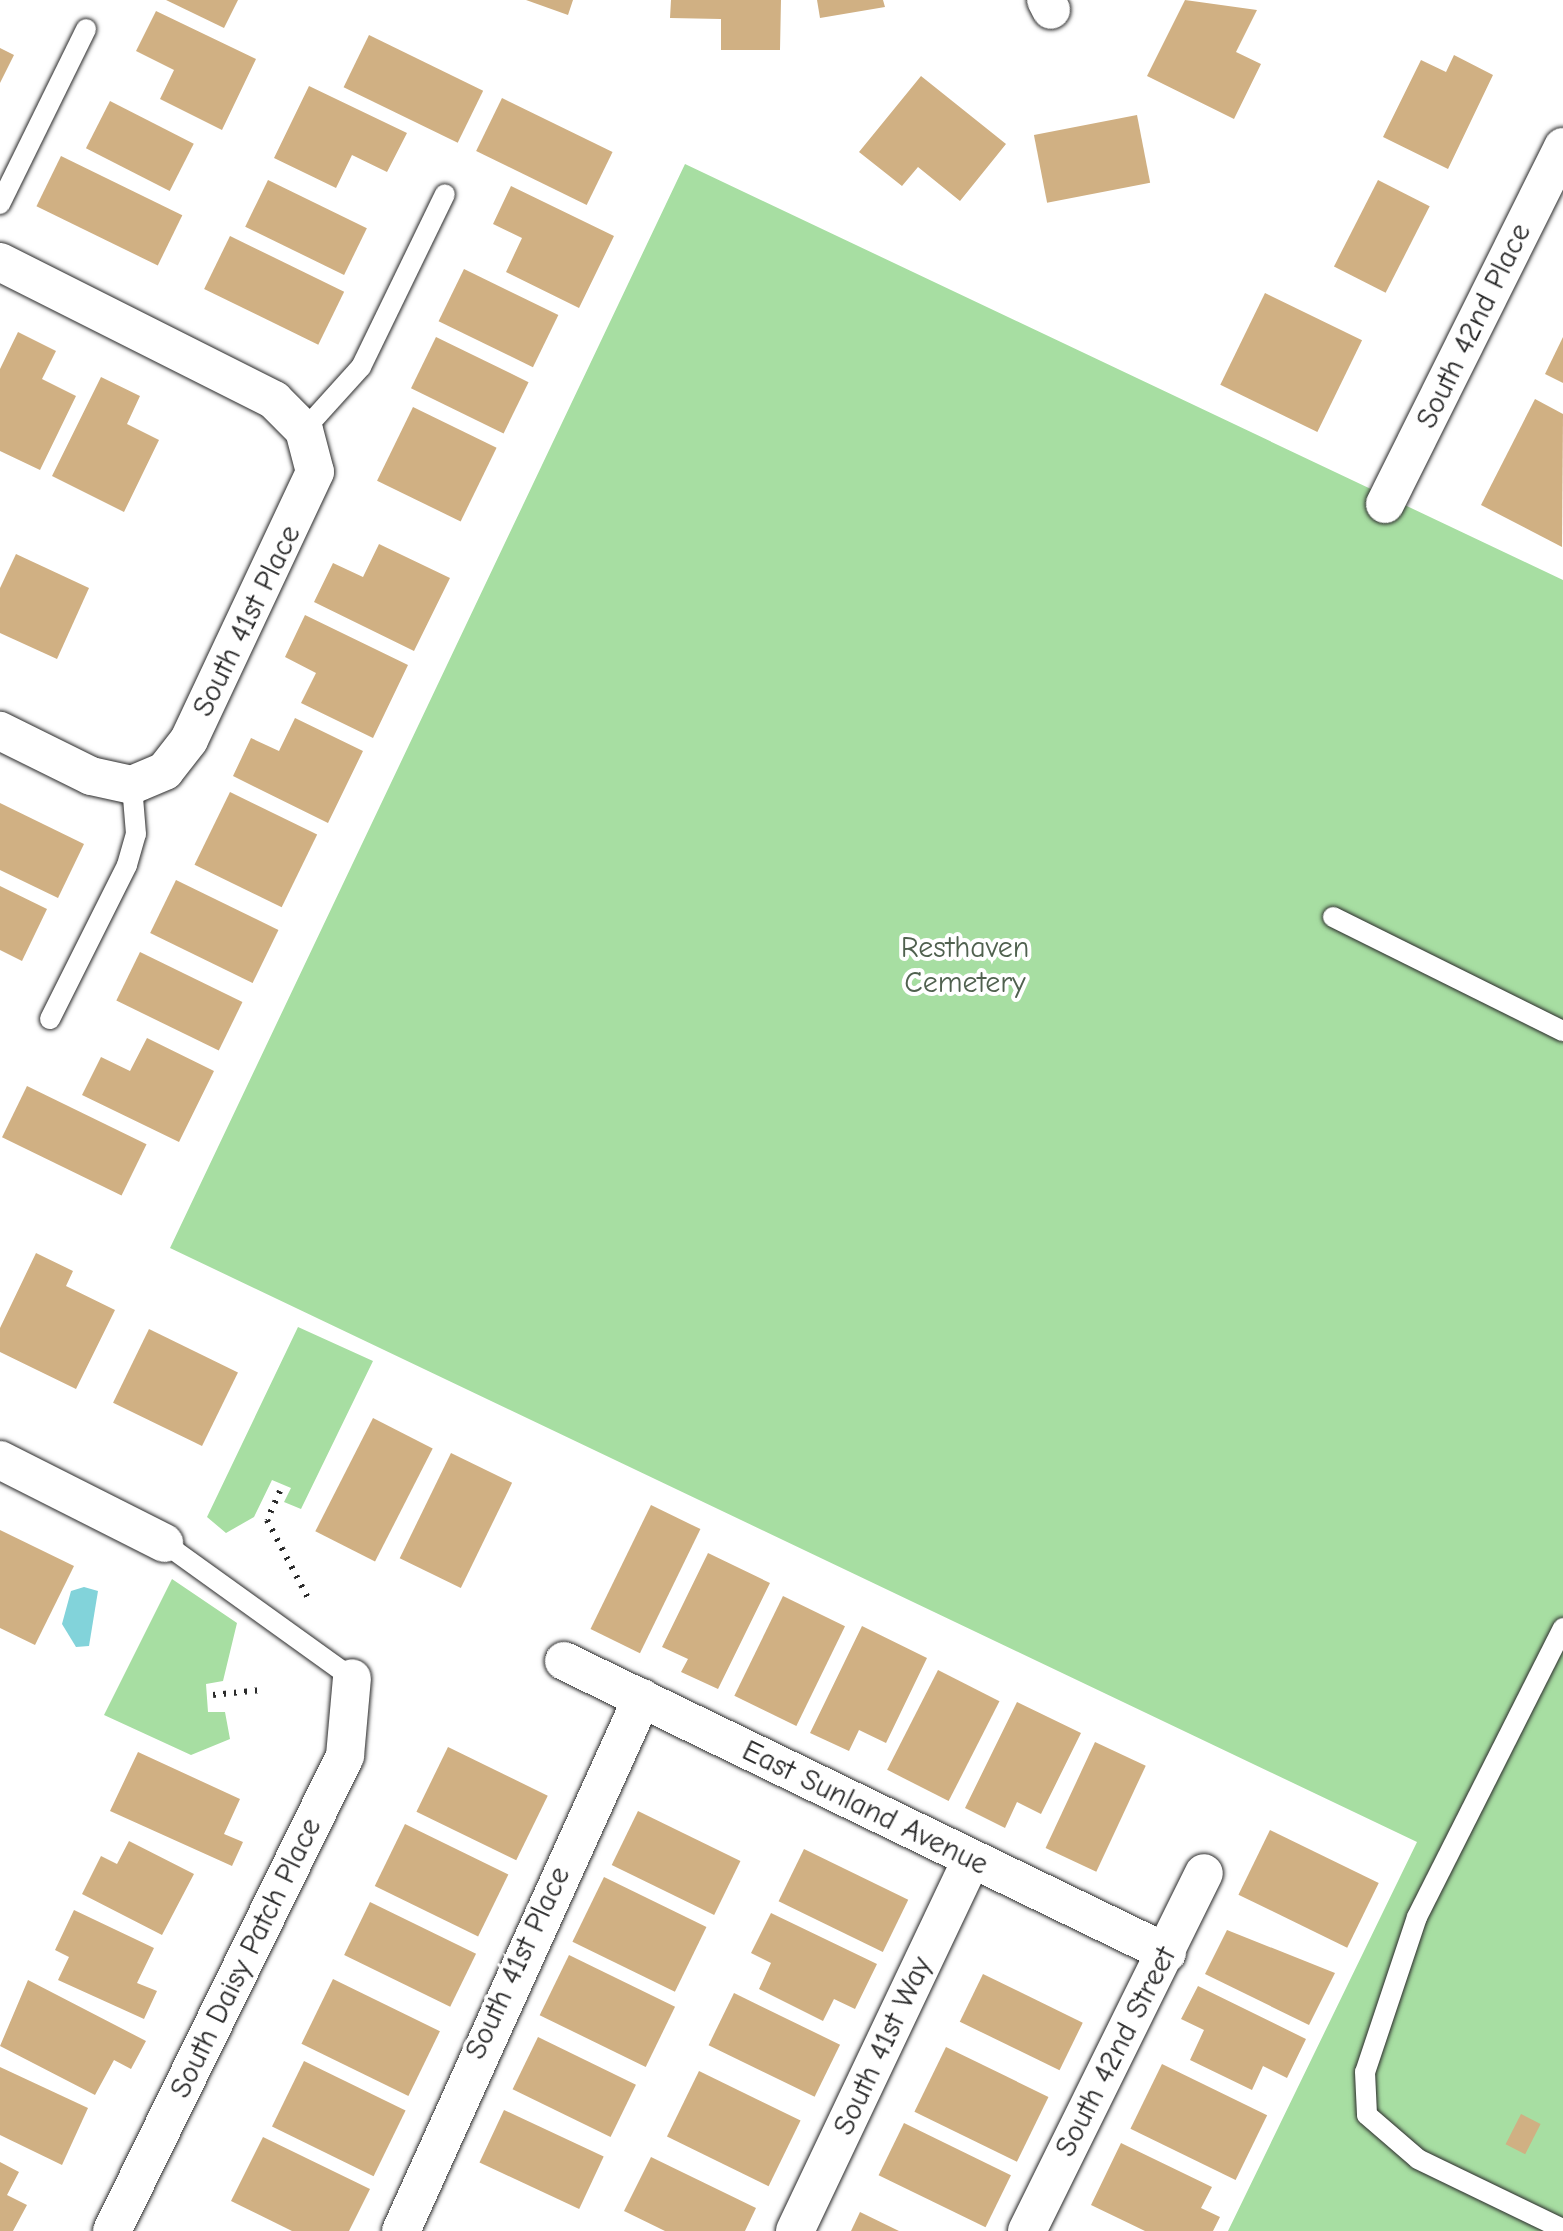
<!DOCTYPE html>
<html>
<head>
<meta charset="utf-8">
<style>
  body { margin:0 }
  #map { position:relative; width:1563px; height:2231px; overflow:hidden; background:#fff; font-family:"Comic Neue",sans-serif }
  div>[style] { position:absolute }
  .green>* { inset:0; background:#a7dea2 }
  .water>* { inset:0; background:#82d3da }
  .building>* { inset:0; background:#d0b083; transform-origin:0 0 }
  .path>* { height:6px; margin-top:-3px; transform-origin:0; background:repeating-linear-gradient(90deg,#2b2b2b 0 2.5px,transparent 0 10.5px) }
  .roads { filter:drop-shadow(0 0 2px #2b2b2b) drop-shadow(0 0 2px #2b2b2b) }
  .lane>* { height:20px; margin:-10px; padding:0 10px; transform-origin:10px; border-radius:10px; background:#fff }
  .street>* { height:38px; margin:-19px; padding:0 19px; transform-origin:19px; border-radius:19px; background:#fff }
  span { translate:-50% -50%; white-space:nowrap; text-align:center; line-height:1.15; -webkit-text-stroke:8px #fff; paint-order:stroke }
  .street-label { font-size:30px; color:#2b2b2b }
  .park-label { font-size:30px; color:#50614f }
</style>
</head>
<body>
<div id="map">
  <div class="green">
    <i style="clip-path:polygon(685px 164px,1563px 580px,1563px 2231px,1228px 2231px,1417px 1842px,170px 1248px)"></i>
    <i style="clip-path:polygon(298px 1327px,373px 1361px,301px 1509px,284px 1502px,291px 1488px,272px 1480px,254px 1517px,226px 1533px,207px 1517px)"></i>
    <i style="clip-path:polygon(172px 1579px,237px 1623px,223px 1681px,206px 1684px,208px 1712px,225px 1712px,230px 1739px,191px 1755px,104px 1715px)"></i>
  </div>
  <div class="water">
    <i style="clip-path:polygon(84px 1587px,98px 1591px,89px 1646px,76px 1647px,62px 1624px,71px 1591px)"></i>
  </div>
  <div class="building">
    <i style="clip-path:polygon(166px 0,238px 0,224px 28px)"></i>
    <i style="clip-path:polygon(526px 0,573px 0,568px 15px)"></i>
    <i style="clip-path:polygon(671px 0,781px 0,780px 50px,721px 50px,721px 19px,670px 18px)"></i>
    <i style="clip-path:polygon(817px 0,883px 0,885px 7px,820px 18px)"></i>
    <i style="clip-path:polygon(1185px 0,1257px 10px,1236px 52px,1261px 64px,1234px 119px,1147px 76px)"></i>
    <i style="clip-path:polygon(156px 11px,256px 59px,222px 130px,160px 99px,174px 70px,136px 51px)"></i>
    <i style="left:369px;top:35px;width:127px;height:58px;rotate:26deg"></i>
    <i style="clip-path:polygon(0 48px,14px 55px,0 83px)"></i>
    <i style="clip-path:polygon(1454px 55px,1493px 75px,1448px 169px,1383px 137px,1421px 60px,1446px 72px)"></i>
    <i style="clip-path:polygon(921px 76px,1006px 144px,960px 201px,918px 167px,902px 186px,859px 152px)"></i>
    <i style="clip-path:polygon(309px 86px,407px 133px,387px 172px,352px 155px,336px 188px,274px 158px)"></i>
    <i style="left:502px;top:98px;width:123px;height:59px;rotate:26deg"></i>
    <i style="left:110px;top:101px;width:94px;height:53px;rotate:27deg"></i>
    <i style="left:1137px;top:115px;width:69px;height:105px;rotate:79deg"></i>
    <i style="left:61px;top:156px;width:135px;height:56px;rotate:26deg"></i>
    <i style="left:268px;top:180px;width:110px;height:52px;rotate:26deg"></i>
    <i style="left:1378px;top:180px;width:58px;height:97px;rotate:27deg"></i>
    <i style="clip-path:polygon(511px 186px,614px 236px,579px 308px,506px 272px,522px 238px,493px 224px)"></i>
    <i style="left:230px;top:236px;width:127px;height:59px;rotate:26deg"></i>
    <i style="left:464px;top:269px;width:105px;height:58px;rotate:26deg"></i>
    <i style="left:1265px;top:293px;width:108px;height:102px;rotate:26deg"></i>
    <i style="clip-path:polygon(18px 332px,56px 351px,42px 379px,76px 396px,40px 470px,0 451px,0 369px)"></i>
    <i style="left:436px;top:337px;width:103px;height:57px;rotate:26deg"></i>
    <i style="clip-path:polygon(1563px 337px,1563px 383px,1545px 374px)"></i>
    <i style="clip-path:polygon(101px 377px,140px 396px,127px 424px,159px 440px,124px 512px,52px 476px)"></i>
    <i style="clip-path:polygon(1535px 399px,1563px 414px,1562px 547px,1481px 505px)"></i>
    <i style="left:413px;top:407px;width:93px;height:82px;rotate:26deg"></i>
    <i style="clip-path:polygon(379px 544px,450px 578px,414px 651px,314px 602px,333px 563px,363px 577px)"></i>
    <i style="clip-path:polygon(16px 554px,89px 588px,57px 659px,0 633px,0 588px)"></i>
    <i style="clip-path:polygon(305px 615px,408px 665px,373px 738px,301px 703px,316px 673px,285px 657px)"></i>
    <i style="clip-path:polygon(295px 718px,363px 751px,328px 823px,233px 776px,251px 738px,279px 751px)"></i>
    <i style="left:230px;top:792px;width:97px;height:81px;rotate:26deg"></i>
    <i style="clip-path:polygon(0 803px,84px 844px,58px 898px,0 870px)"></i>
    <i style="left:176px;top:880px;width:114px;height:59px;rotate:26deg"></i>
    <i style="clip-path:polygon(0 886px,47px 909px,22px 961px,0 950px)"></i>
    <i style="left:140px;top:952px;width:114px;height:54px;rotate:26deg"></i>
    <i style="clip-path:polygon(147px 1038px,214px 1071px,179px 1142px,82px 1095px,101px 1057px,130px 1071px)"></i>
    <i style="left:27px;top:1086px;width:133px;height:57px;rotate:26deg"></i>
    <i style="clip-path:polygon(36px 1253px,73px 1271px,66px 1286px,115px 1310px,76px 1389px,0 1352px,0 1328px)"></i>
    <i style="left:149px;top:1329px;width:99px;height:82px;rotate:26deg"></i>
    <i style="left:373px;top:1418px;width:67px;height:127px;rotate:27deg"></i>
    <i style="left:451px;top:1453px;width:68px;height:117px;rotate:26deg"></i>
    <i style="left:651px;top:1505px;width:55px;height:138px;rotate:26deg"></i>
    <i style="clip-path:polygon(0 1530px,74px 1566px,35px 1645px,0 1628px)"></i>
    <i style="clip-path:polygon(708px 1553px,770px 1583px,718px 1689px,681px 1672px,688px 1659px,662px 1647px)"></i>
    <i style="left:783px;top:1596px;width:69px;height:111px;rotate:26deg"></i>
    <i style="clip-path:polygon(862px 1626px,927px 1658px,886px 1743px,859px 1730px,849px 1751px,810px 1733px)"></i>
    <i style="left:938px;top:1670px;width:69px;height:112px;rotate:27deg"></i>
    <i style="clip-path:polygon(1017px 1702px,1081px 1733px,1041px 1814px,1017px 1802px,1005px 1828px,965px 1808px)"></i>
    <i style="left:1095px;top:1742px;width:56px;height:117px;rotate:25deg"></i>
    <i style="left:448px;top:1747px;width:111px;height:72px;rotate:26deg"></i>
    <i style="clip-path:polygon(138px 1752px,240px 1799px,224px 1834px,243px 1842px,232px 1866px,110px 1811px)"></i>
    <i style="left:638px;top:1811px;width:114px;height:60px;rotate:26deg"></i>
    <i style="left:405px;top:1824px;width:115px;height:69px;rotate:26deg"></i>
    <i style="left:1270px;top:1830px;width:121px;height:72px;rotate:26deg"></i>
    <i style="clip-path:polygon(129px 1841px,194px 1874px,162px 1935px,82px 1894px,101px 1856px,117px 1864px)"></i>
    <i style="left:804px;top:1849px;width:116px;height:58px;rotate:26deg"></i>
    <i style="left:604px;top:1877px;width:114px;height:72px;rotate:26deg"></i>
    <i style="left:370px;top:1902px;width:118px;height:59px;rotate:26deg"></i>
    <i style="clip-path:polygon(74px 1910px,154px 1948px,137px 1983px,157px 1991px,144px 2019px,58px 1980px,69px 1957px,55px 1950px)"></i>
    <i style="clip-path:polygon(771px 1913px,877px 1964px,855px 2009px,834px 1999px,823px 2021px,759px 1989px,771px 1963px,751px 1953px)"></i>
    <i style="clip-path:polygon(1227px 1930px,1335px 1973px,1309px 2025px,1205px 1974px)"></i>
    <i style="left:569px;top:1955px;width:118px;height:67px;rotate:26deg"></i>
    <i style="left:983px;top:1974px;width:111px;height:53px;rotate:26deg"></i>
    <i style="left:333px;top:1979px;width:119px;height:72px;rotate:26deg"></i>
    <i style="clip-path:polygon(28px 1980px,146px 2041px,131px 2069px,114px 2060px,95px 2095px,0 2046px)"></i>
    <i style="clip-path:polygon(1198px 1986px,1306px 2039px,1287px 2078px,1263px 2066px,1252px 2090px,1190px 2060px,1204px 2030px,1181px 2019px)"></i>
    <i style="left:734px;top:1993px;width:118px;height:58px;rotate:26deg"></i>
    <i style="left:538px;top:2037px;width:109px;height:58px;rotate:26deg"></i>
    <i style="left:946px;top:2047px;width:114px;height:72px;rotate:26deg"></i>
    <i style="left:304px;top:2061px;width:113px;height:73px;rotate:26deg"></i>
    <i style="left:1162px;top:2064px;width:117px;height:72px;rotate:26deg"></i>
    <i style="clip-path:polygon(0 2067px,88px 2108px,62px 2165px,0 2135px)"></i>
    <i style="left:699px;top:2071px;width:113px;height:73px;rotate:26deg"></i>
    <i style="left:504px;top:2110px;width:110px;height:58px;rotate:25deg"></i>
    <i style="left:1521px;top:2114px;width:22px;height:34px;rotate:27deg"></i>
    <i style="left:904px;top:2123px;width:119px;height:58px;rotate:26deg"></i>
    <i style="clip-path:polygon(263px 2137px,370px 2189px,349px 2231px,292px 2231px,231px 2201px)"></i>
    <i style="clip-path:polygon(1121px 2143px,1212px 2187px,1201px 2208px,1220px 2217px,1213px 2231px,1145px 2231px,1091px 2205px)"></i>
    <i style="clip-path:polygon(651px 2157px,756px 2208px,745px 2231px,665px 2231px,624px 2211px)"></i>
    <i style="clip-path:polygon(0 2162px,19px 2172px,7px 2195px,27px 2205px,13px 2231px,0 2231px)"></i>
    <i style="clip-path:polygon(860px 2212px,899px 2231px,851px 2231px)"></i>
  </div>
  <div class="path">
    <i style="left:280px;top:1491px;width:32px;rotate:114deg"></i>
    <i style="left:267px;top:1520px;width:90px;rotate:62.3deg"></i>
    <i style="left:213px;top:1695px;width:48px;rotate:-5.9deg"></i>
  </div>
  <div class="roads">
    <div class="lane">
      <i style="left:0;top:204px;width:195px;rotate:-63.8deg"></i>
      <i style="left:304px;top:430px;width:85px;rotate:-47.9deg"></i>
      <i style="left:361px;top:367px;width:192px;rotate:-64.1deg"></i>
      <i style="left:1333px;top:917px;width:257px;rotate:26.4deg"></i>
      <i style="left:50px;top:1019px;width:172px;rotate:-63.4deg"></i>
      <i style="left:127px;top:865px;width:32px;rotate:-74deg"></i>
      <i style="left:136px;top:834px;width:49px;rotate:-94.7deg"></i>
      <i style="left:164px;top:1543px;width:231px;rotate:35.7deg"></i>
      <i style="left:1563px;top:1628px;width:324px;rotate:116.8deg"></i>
      <i style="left:1417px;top:1917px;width:163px;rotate:108.5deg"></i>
      <i style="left:1365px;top:2072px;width:43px;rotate:87.3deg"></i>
      <i style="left:1367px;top:2115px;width:67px;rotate:40.8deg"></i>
      <i style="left:1418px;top:2159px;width:161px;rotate:25.8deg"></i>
    </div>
    <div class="street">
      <i style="left:1046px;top:0;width:11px;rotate:63deg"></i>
      <i style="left:0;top:262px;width:307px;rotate:26.7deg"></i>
      <i style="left:274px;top:400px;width:42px;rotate:45deg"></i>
      <i style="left:304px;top:430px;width:43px;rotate:75.3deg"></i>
      <i style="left:315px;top:472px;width:296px;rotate:115.2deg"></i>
      <i style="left:189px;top:740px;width:39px;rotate:128deg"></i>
      <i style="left:165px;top:771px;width:36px;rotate:157deg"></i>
      <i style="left:132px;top:785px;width:42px;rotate:-167.6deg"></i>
      <i style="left:91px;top:776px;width:102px;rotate:-153.7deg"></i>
      <i style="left:1385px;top:504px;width:399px;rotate:-63.5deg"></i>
      <i style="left:0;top:1460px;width:184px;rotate:26.8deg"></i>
      <i style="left:564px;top:1661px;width:670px;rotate:25.84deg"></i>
      <i style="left:112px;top:2231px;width:529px;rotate:-63.87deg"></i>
      <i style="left:345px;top:1756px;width:78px;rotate:-84.9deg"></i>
      <i style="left:401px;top:2231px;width:585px;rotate:-65.67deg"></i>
      <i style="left:795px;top:2231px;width:410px;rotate:-64.6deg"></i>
      <i style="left:1027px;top:2231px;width:399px;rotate:-63.7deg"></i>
    </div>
  </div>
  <div class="street-label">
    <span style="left:1474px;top:326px;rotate:-64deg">South 42nd Place</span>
    <span style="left:247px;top:621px;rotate:-64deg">South 41st Place</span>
    <span style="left:865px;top:1808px;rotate:26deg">East Sunland Avenue</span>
    <span style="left:246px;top:1958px;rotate:-64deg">South Daisy Patch Place</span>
    <span style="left:518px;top:1963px;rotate:-65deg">South 41st Place</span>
    <span style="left:883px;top:2046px;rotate:-65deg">South 41st Way</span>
    <span style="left:1116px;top:2052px;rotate:-63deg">South 42nd Street</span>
  </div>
  <div class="park-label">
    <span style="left:965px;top:965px">Resthaven<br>Cemetery</span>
  </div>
</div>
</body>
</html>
